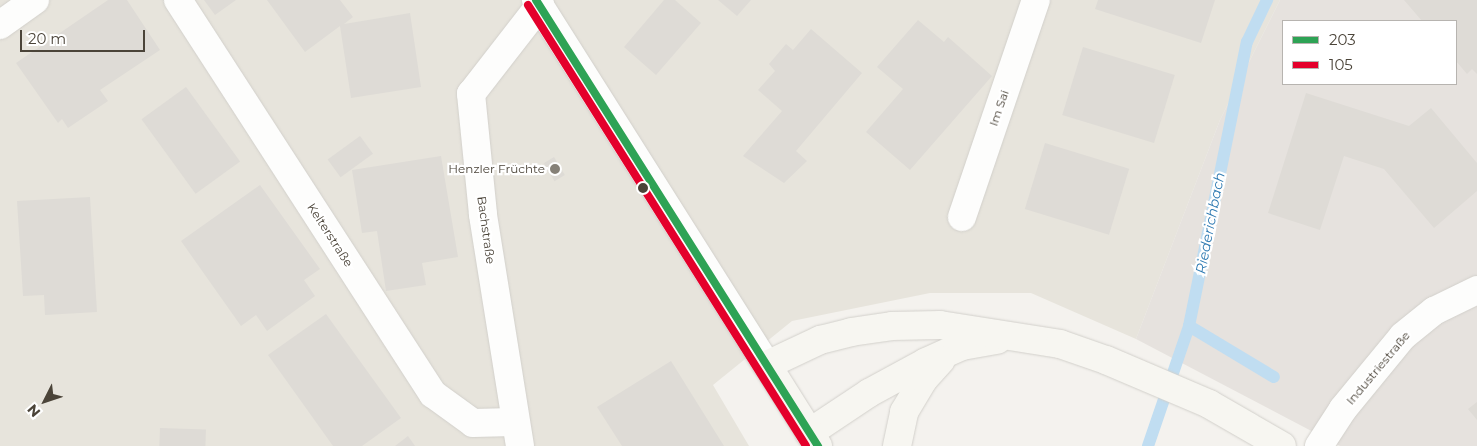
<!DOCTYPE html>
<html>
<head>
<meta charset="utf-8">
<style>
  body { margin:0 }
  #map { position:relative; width:1477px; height:446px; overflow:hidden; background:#f4f2ee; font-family:Montserrat,sans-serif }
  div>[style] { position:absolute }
  .residential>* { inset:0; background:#e7e4dc }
  .industrial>* { inset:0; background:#e6e2de }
  .stream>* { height:12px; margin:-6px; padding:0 6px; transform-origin:6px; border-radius:6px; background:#c0ddf1 }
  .building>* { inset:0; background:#dedbd6; transform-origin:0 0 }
  .roads { filter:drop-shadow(0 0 1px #d2d0cb) drop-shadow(0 0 1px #d2d0cb) }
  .minor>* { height:28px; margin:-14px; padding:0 14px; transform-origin:14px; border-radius:14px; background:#fdfdfc }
  .tertiary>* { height:28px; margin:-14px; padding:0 14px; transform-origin:14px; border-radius:14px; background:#fdfdfc }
  .secondary>* { height:28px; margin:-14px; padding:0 14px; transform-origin:14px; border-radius:14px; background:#f7f6f1 }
  .bus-1>* { height:8px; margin:-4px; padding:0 4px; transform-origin:4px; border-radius:4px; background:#2ea355 }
  .bus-2>* { height:8px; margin:-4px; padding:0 4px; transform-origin:4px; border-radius:4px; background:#e4002b }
  .dots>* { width:14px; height:14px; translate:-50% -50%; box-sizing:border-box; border:2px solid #fff; border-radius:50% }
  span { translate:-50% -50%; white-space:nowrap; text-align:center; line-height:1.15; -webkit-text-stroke:4.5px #fff; paint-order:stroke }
  .street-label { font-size:12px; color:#4b4439 }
  .poi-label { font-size:12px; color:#4b4439 }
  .right { translate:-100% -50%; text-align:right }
  .water-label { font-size:14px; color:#2e7ab2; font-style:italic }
  .legend { position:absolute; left:1282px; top:20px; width:175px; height:65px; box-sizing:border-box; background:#fff; border:1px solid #b7b4b0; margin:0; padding:6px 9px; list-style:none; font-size:15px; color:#4b4439 }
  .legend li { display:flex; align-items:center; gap:10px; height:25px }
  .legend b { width:25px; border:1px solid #b7b4b0 }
  .north { position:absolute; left:20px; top:376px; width:50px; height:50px; -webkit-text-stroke:4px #fff; paint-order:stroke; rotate:229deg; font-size:14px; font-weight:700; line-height:20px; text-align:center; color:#4b4439 }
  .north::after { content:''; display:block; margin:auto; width:18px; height:22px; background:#4b4439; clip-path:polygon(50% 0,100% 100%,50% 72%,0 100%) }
  .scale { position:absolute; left:20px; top:30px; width:125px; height:22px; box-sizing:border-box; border:2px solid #4b4439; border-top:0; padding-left:6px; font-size:15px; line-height:18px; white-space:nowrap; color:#4b4439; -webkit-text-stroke:4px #fff; paint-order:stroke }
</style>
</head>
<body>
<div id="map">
  <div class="residential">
    <i style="clip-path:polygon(0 0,1280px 0,1220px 120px,1136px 339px,1031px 293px,930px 293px,792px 321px,713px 385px,749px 446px,0 446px)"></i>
  </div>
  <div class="industrial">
    <i style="clip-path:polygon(evenodd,1280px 0,1477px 0,1477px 446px,1340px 446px,1136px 339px,1220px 120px,1280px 0,1283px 21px,1456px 21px,1456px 84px,1283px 84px,1283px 21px)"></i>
  </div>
  <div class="stream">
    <i style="left:1189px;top:326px;width:99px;rotate:31deg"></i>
    <i style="left:1148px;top:446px;width:127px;rotate:-71.1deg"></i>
    <i style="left:1189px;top:326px;width:290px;rotate:-78.5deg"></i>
    <i style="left:1247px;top:42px;width:47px;rotate:-64.5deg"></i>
  </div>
  <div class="building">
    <i style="clip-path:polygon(108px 0,127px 0,160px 50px,100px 90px,108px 101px,68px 128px,62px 119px,58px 123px,16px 63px)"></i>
    <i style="clip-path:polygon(204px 0,236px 0,215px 15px)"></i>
    <i style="clip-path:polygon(267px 0,340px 0,353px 17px,344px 24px,410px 13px,421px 87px,351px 98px,340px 26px,305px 52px)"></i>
    <i style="clip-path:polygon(664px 0,675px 0,701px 23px,656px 75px,624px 47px)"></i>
    <i style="clip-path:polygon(718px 0,751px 0,737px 16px)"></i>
    <i style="clip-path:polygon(1098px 0,1215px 0,1201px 43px,1095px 9px)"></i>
    <i style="clip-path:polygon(1404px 0,1477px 0,1477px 74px,1472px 69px,1467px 74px,1456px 61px,1456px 21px,1422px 21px)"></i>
    <i style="clip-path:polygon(918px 20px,944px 42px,948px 37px,992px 76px,910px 170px,866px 132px,903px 89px,877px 67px)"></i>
    <i style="clip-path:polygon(811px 29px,862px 73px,796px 151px,807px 161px,784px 183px,743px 156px,782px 111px,758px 90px,775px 71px,769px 64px,786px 44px,793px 50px)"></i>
    <i style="left:1083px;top:47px;width:96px;height:71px;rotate:17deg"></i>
    <i style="left:186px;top:87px;width:92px;height:55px;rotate:54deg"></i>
    <i style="clip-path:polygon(1306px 93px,1409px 126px,1431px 108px,1477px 163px,1477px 191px,1434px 228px,1384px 169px,1344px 156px,1320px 230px,1268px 213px)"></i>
    <i style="left:360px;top:136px;width:22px;height:40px;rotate:54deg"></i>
    <i style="left:1045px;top:143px;width:88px;height:69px;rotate:17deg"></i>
    <i style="clip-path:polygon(441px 156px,458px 257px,422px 263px,426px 285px,386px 291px,377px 231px,362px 233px,352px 170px)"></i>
    <i style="left:554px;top:157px;width:21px;height:12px;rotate:59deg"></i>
    <i style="clip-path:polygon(260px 185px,320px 269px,304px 280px,315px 296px,267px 331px,256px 315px,241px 326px,181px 241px)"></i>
    <i style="clip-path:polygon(90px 197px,97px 312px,45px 315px,44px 295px,23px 296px,17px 201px)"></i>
    <i style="clip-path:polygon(326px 314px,401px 418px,362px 446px,333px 446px,268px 355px)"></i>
    <i style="clip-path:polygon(671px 361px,724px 446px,622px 446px,597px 407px)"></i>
    <i style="clip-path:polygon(1477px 402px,1477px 420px,1468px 409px)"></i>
    <i style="left:160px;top:428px;width:46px;height:18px;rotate:2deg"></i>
    <i style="clip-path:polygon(408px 436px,415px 446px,395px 446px)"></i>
  </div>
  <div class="roads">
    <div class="minor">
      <i style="left:178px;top:0;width:469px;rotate:57.1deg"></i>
      <i style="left:433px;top:394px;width:49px;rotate:35.9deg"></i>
      <i style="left:473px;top:423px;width:41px;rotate:-1.4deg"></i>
      <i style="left:0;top:25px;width:43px;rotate:-35.5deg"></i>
      <i style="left:962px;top:217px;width:229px;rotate:-71.2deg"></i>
      <i style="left:520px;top:446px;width:235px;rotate:-99.1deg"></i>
      <i style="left:483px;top:214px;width:121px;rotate:-95.7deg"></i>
      <i style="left:471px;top:94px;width:113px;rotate:-52.2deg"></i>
      <i style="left:1319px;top:446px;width:44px;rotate:-57deg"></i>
      <i style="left:1343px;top:409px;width:94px;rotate:-50.6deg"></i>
      <i style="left:1403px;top:336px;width:40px;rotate:-39deg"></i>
      <i style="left:1434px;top:311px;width:48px;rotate:-26deg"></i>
    </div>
    <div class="tertiary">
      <i style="left:536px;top:0;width:432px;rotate:57.7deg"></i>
    </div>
    <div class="secondary">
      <i style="left:809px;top:433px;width:72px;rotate:-33.7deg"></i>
      <i style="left:869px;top:393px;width:65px;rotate:-28.5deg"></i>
      <i style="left:926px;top:362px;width:39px;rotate:-24deg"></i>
      <i style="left:962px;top:346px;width:36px;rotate:-10deg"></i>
      <i style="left:818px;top:446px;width:96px;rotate:-122.2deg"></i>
      <i style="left:767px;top:365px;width:59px;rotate:-25.3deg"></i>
      <i style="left:820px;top:340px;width:32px;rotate:-14deg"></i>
      <i style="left:851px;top:332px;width:41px;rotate:-8.3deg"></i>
      <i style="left:892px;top:326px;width:48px;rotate:-1.2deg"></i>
      <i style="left:940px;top:325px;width:121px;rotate:9deg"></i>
      <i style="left:1060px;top:344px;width:49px;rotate:19.2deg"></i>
      <i style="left:1106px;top:360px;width:112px;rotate:23.1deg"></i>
      <i style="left:1209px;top:404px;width:84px;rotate:29.9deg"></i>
      <i style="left:897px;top:446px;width:35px;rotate:-78deg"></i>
      <i style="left:904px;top:412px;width:39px;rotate:-59deg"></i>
      <i style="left:924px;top:379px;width:25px;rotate:-48deg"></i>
    </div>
  </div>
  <div class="bus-1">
    <i style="left:536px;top:0;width:528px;rotate:57.7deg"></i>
  </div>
  <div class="bus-2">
    <i style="left:528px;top:5px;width:521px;rotate:57.77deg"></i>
  </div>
  <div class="dots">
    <i style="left:555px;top:169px;background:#868178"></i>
    <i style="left:643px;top:188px;background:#4b4439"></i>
  </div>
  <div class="street-label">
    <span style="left:999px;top:108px;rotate:-71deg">Im Sai</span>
    <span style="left:486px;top:230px;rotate:82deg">Bachstraße</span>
    <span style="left:330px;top:235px;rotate:57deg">Kelterstraße</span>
    <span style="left:1378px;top:368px;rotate:-50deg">Industriestraße</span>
  </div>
  <div class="poi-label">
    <span class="right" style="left:545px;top:169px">Henzler Früchte</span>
  </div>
  <div class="water-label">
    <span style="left:1210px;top:223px;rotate:-79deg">Riederichbach</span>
  </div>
  <ul class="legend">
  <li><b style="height:6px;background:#2ea355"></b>203</li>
  <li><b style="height:6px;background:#e4002b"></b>105</li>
  </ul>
  <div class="north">N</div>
  <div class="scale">20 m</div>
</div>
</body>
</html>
